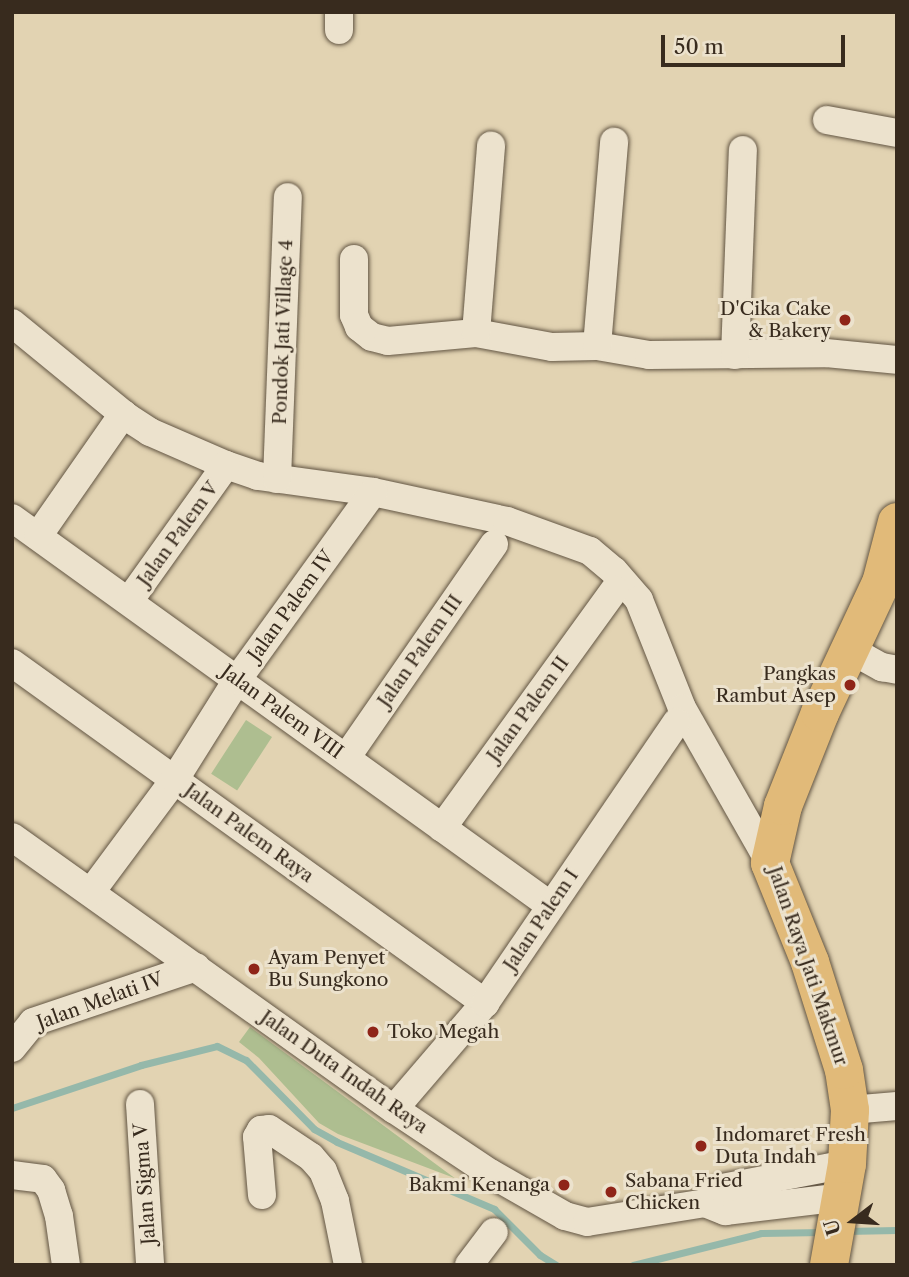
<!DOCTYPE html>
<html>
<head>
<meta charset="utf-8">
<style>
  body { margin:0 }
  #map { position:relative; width:909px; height:1277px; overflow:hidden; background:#e2d3b2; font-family:"Libre Caslon Text",serif }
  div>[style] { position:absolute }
  .green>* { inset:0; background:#aebe90; transform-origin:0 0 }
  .stream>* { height:7px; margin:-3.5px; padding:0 3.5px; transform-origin:3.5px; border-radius:3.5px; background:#95b8aa }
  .roads { filter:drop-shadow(0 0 2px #625543) drop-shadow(0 0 2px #625543) }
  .minor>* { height:28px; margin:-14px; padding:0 14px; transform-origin:14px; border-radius:14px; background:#ece2cd }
  .primary>* { height:38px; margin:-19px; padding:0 19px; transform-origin:19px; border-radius:19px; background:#e1ba79 }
  .dots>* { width:19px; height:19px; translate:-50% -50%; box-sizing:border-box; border:4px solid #ece2cd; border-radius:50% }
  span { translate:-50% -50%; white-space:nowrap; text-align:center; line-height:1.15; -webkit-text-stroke:6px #ece2cd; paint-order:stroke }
  .poi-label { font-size:19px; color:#382b1e }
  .right { translate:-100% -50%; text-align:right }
  .left { translate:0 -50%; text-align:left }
  .street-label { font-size:19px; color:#382b1e }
  .frame { position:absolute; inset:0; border:14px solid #382b1e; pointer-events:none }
  .north { position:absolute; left:818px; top:1186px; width:70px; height:70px; -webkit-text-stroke:5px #ece2cd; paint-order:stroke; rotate:253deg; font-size:19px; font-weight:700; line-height:28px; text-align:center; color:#382b1e }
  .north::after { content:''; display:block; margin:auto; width:24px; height:32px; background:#382b1e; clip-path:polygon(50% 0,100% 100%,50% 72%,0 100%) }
  .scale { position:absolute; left:661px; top:35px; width:184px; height:32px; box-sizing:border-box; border:4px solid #382b1e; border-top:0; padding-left:9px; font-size:21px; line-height:24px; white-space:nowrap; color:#382b1e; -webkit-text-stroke:5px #ece2cd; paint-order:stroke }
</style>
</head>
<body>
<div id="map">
  <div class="green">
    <i style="left:246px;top:720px;width:31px;height:64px;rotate:33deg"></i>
    <i style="clip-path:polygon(250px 1027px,456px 1179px,457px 1179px,338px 1134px,319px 1123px,259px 1058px,239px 1042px)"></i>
  </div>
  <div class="stream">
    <i style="left:12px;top:1108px;width:136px;rotate:-18.4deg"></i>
    <i style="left:141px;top:1065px;width:78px;rotate:-14deg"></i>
    <i style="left:217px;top:1046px;width:32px;rotate:26deg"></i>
    <i style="left:246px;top:1060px;width:97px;rotate:45.4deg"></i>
    <i style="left:314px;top:1129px;width:26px;rotate:29deg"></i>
    <i style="left:337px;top:1142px;width:171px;rotate:23.1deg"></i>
    <i style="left:494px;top:1209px;width:65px;rotate:45deg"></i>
    <i style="left:540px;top:1255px;width:19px;rotate:32deg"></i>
    <i style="left:845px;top:1231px;width:52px;rotate:-1.1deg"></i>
    <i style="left:633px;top:1265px;width:132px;rotate:-14deg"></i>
    <i style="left:761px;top:1233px;width:62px;rotate:-0.9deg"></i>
  </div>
  <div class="roads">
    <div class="minor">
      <i style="left:339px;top:12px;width:18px;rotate:90deg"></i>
      <i style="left:827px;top:120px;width:71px;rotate:10.5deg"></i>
      <i style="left:354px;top:259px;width:56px;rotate:90deg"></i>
      <i style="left:354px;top:315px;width:13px;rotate:67deg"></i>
      <i style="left:359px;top:327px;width:16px;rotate:38deg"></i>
      <i style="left:372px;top:337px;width:16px;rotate:14deg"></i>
      <i style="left:388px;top:341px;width:88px;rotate:-5.2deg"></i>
      <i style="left:476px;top:333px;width:77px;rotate:10.4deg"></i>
      <i style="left:552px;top:347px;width:45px;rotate:-1.3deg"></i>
      <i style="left:597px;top:346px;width:53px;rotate:9.8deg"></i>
      <i style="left:649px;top:355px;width:177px;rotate:-0.6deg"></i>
      <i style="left:826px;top:353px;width:71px;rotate:5.6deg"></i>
      <i style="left:12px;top:323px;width:149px;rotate:39.3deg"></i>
      <i style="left:127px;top:417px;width:27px;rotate:33deg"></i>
      <i style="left:150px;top:432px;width:83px;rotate:23.5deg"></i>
      <i style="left:226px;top:465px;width:34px;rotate:19deg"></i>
      <i style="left:258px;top:476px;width:116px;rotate:7.9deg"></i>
      <i style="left:373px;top:492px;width:137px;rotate:12.2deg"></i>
      <i style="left:507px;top:521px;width:88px;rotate:19.9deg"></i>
      <i style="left:590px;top:551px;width:31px;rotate:40deg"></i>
      <i style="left:614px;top:571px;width:38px;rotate:49deg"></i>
      <i style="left:639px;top:600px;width:116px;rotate:68.3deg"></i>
      <i style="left:682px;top:708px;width:178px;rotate:60.4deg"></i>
      <i style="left:476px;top:333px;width:188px;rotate:-85.4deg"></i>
      <i style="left:597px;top:346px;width:205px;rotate:-85.2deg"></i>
      <i style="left:735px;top:355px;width:205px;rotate:-87.8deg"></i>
      <i style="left:277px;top:479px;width:282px;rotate:-87.8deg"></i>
      <i style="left:12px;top:518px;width:664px;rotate:35.75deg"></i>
      <i style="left:38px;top:536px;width:149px;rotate:-55.1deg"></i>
      <i style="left:129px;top:601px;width:167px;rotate:-54.5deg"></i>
      <i style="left:849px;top:649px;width:38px;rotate:29deg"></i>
      <i style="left:882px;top:667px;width:15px;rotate:11deg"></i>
      <i style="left:12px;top:663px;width:583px;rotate:35.71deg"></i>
      <i style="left:346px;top:758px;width:260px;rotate:-55.3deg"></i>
      <i style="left:442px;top:828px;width:294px;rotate:-54.1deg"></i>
      <i style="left:12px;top:837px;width:469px;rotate:35.5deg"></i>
      <i style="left:394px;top:1109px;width:115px;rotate:33.7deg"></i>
      <i style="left:490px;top:1173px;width:86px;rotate:29.8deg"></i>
      <i style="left:565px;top:1216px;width:23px;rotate:15deg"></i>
      <i style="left:587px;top:1222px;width:120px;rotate:-9.1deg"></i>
      <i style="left:705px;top:1203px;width:22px;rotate:22deg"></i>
      <i style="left:725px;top:1211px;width:118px;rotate:-6.8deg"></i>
      <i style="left:91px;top:892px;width:141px;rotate:-53.4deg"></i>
      <i style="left:175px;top:779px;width:117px;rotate:-57.9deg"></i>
      <i style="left:237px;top:680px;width:232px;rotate:-54.1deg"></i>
      <i style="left:12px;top:1048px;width:33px;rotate:-51deg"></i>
      <i style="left:33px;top:1022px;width:172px;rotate:-18.6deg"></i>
      <i style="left:140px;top:1104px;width:161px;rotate:86.4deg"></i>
      <i style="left:394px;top:1109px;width:140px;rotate:-49.4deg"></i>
      <i style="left:485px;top:1003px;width:340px;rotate:-55.7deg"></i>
      <i style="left:850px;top:1110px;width:47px;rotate:-4.9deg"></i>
      <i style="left:12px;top:1175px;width:31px;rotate:7deg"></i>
      <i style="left:43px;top:1179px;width:14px;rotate:54deg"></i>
      <i style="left:51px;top:1190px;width:27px;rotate:73deg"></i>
      <i style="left:59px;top:1216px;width:49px;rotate:81.9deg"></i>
      <i style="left:262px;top:1195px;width:58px;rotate:-94.9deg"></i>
      <i style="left:257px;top:1137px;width:8px;rotate:-60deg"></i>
      <i style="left:261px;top:1130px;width:8px;rotate:-7deg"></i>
      <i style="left:269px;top:1129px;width:50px;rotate:33.7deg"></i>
      <i style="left:311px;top:1157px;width:18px;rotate:49deg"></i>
      <i style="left:323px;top:1171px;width:32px;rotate:68deg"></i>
      <i style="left:335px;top:1201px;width:65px;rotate:78.5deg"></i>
      <i style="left:705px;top:1203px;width:23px;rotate:-41deg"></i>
      <i style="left:722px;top:1188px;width:127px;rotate:-10.9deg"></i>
      <i style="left:469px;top:1265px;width:41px;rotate:-52.9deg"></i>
    </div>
    <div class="primary">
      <i style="left:829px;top:1265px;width:103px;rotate:-79.9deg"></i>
      <i style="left:847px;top:1164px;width:54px;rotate:-86.8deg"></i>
      <i style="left:850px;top:1110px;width:40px;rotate:-98.5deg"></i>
      <i style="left:844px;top:1070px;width:113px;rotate:-107.5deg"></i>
      <i style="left:810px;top:962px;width:107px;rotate:-112deg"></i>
      <i style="left:770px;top:863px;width:58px;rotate:-77.2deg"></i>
      <i style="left:783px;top:806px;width:100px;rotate:-68.3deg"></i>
      <i style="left:820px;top:713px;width:144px;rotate:-64.9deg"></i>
      <i style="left:881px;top:583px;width:63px;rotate:-75.3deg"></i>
    </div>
  </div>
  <div class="dots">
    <i style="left:845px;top:320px;background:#8f2418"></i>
    <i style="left:850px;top:685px;background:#8f2418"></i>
    <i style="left:254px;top:969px;background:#8f2418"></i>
    <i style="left:373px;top:1032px;background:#8f2418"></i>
    <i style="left:701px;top:1146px;background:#8f2418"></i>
    <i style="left:564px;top:1185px;background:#8f2418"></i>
    <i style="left:611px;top:1192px;background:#8f2418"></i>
  </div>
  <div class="poi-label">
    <span class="right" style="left:831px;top:320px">D'Cika Cake<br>&amp; Bakery</span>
    <span class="right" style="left:836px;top:685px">Pangkas<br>Rambut Asep</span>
    <span class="left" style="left:268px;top:969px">Ayam Penyet<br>Bu Sungkono</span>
    <span class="left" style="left:387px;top:1032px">Toko Megah</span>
    <span class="left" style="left:715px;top:1146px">Indomaret Fresh<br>Duta Indah</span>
    <span class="left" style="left:625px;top:1192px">Sabana Fried<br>Chicken</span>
    <span class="right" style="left:550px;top:1185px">Bakmi Kenanga</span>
  </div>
  <div class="street-label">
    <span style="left:283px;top:332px;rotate:-88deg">Pondok Jati Village 4</span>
    <span style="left:178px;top:534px;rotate:-54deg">Jalan Palem V</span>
    <span style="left:291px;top:606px;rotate:-54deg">Jalan Palem IV</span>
    <span style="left:420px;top:651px;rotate:-55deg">Jalan Palem III</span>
    <span style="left:528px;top:709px;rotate:-54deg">Jalan Palem II</span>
    <span style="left:282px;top:712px;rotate:36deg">Jalan Palem VIII</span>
    <span style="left:249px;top:833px;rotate:36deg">Jalan Palem Raya</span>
    <span style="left:541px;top:920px;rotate:-56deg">Jalan Palem I</span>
    <span style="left:808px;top:966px;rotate:71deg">Jalan Raya Jati Makmur</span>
    <span style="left:100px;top:1001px;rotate:-20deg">Jalan Melati IV</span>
    <span style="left:344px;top:1072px;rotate:35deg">Jalan Duta Indah Raya</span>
    <span style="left:145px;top:1184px;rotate:-94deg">Jalan Sigma V</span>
  </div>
  <div class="frame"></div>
  <div class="north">U</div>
  <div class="scale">50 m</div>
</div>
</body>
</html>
